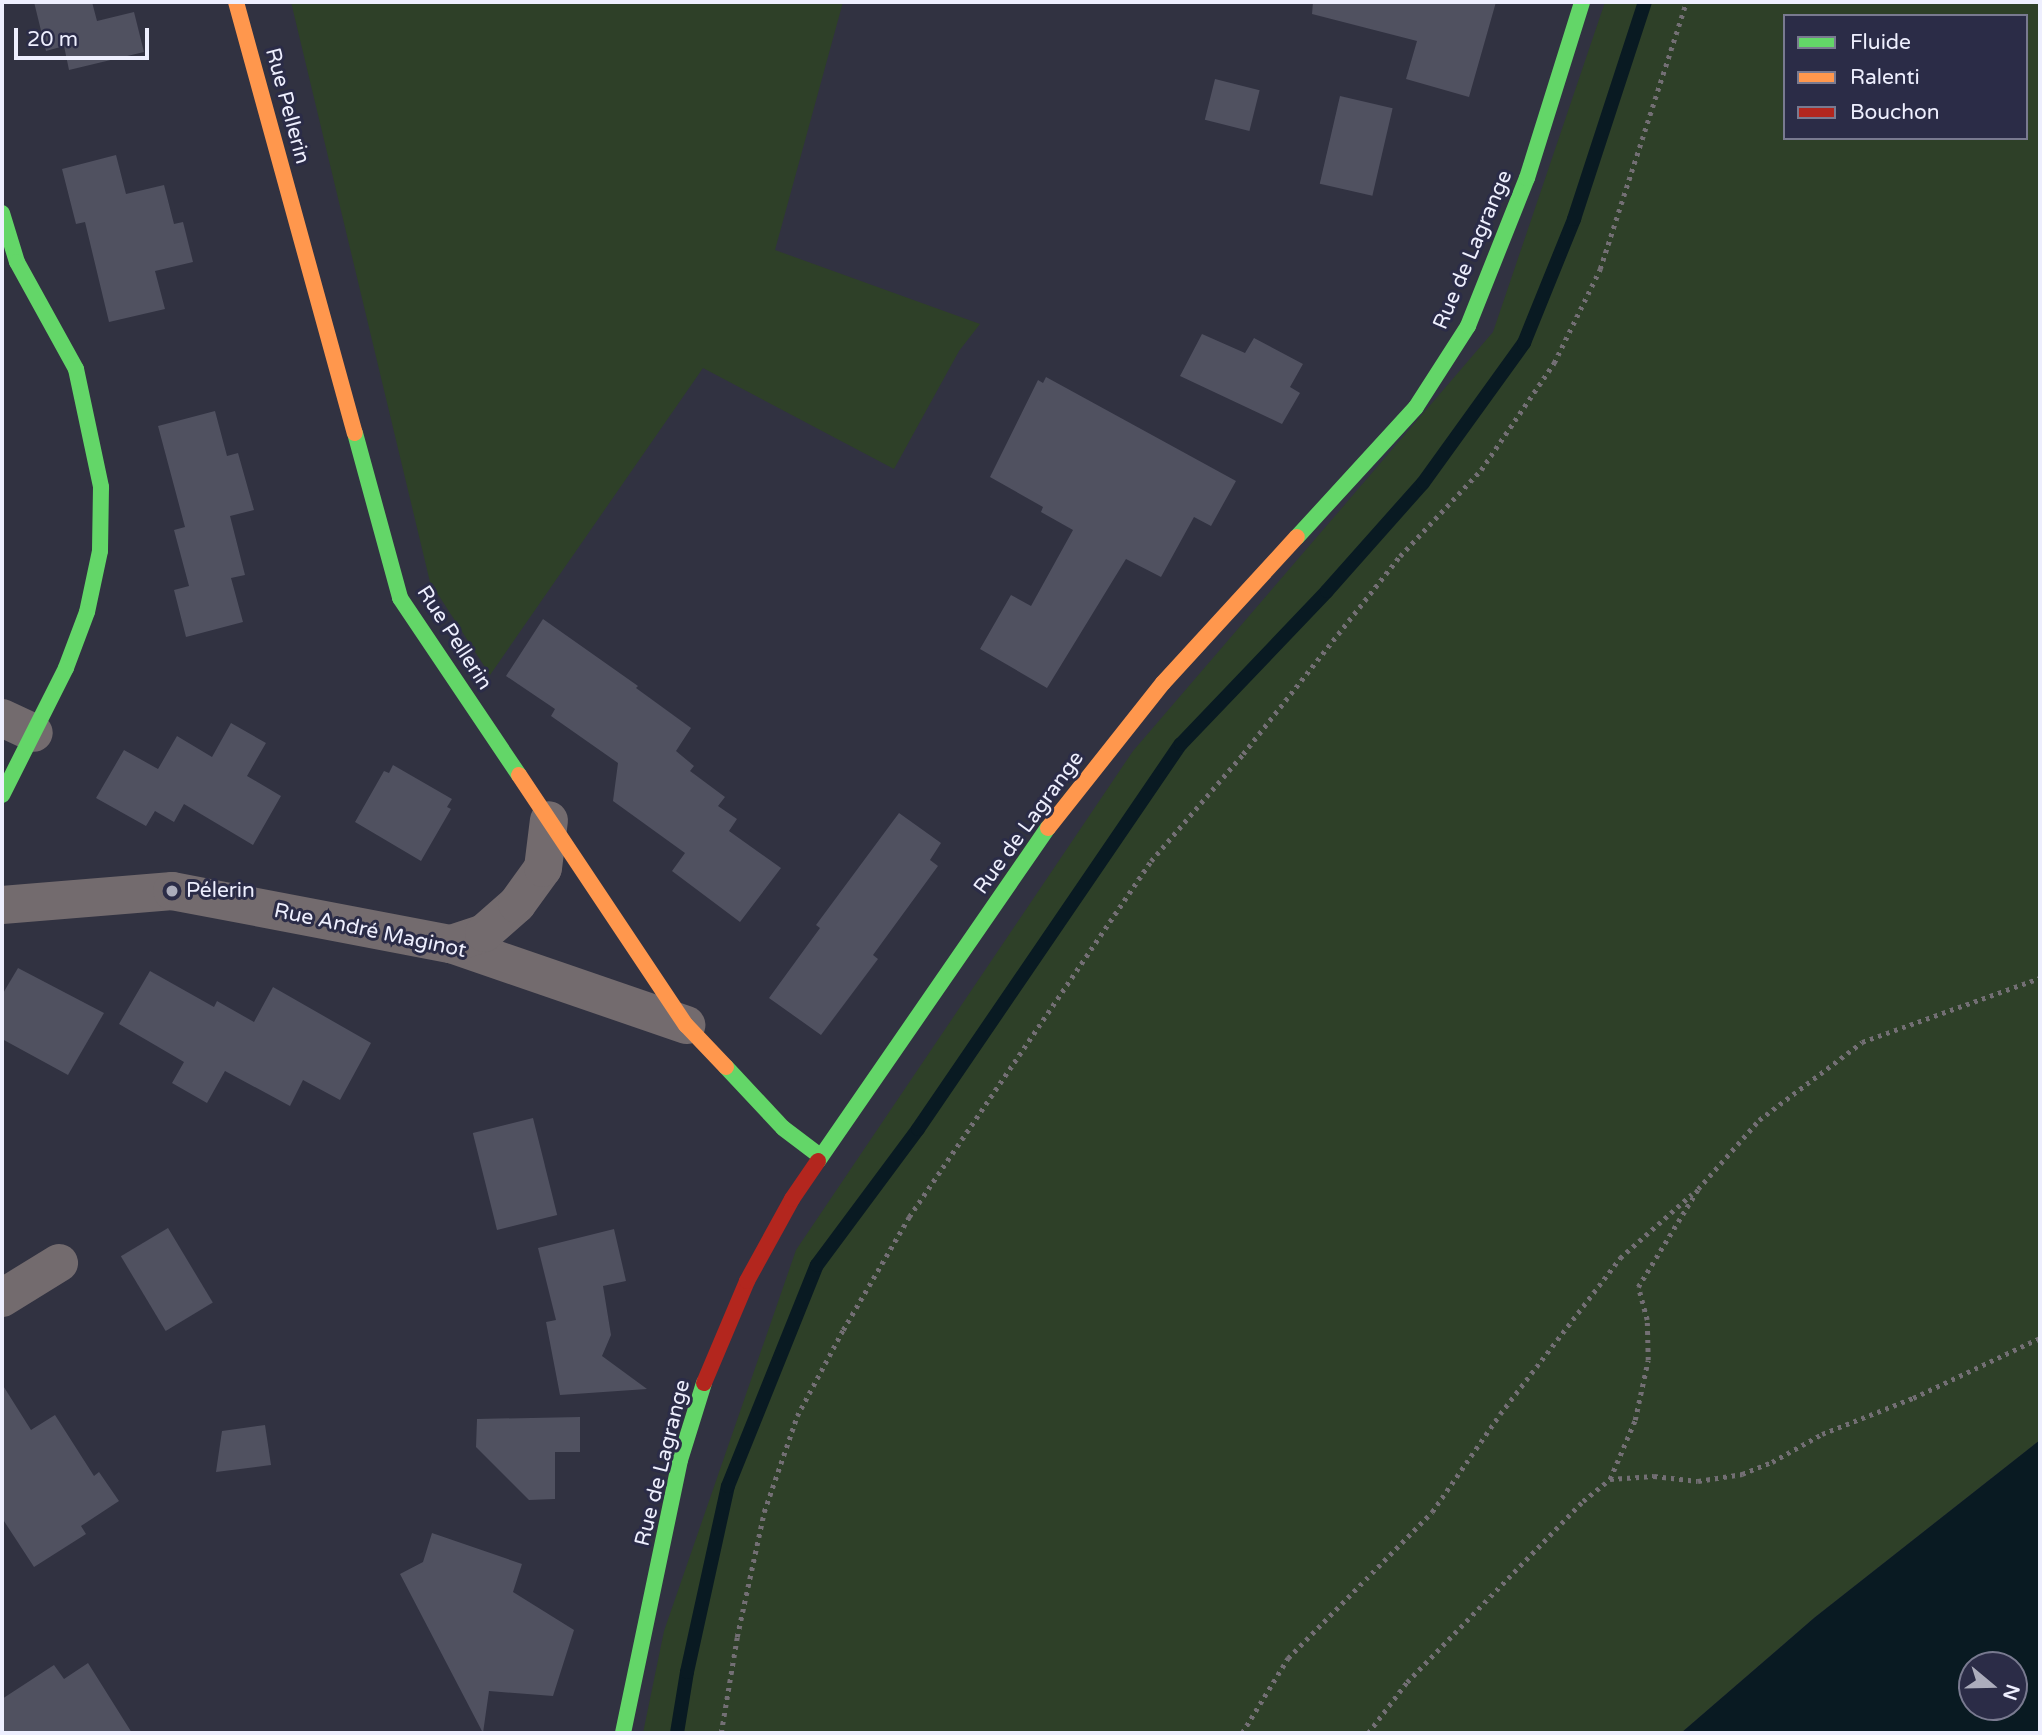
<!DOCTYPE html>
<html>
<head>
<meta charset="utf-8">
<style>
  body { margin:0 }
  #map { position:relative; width:2042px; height:1735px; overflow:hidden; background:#313241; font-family:"Varela Round",sans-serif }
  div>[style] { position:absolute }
  .green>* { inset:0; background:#2e4028 }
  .water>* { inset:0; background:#091a22 }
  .stream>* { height:14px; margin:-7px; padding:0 7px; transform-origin:7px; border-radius:7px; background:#091a22 }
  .building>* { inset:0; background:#505160; transform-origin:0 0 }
  .path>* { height:4.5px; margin-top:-2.25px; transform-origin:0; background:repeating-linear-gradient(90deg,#736f74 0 3.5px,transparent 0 8.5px) }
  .street>* { height:38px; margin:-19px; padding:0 19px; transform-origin:19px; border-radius:19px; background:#736b6e }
  .fast>* { height:16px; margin:-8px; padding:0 8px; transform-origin:8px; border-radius:8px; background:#63d668 }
  .slow>* { height:16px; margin:-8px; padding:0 8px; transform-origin:8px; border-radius:8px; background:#ff974d }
  .jam>* { height:16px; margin:-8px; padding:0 8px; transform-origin:8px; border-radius:8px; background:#b3261e }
  .dots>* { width:19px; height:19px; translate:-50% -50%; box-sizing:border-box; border:4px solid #2b2c47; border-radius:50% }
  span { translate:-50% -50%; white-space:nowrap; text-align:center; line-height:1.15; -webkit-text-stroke:6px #2b2c47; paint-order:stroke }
  .street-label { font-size:21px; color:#eeeffe }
  .poi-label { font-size:21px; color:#eeeffe }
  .left { translate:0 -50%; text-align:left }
  .frame { position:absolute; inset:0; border:4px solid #eeeffe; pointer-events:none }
  .legend { position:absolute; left:1783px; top:14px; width:245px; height:126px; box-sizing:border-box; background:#2b2c47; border:2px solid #797a90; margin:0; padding:9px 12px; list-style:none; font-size:21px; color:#eeeffe }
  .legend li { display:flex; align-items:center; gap:14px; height:35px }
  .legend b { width:35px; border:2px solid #797a90 }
  .north { position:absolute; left:1958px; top:1651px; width:70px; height:70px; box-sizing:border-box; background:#2b2c47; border:2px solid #797a90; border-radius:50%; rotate:109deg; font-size:19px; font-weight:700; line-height:28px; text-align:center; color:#eeeffe }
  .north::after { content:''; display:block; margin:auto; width:24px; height:32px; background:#acadbc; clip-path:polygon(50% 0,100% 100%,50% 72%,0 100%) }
  .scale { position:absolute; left:14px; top:28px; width:135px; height:32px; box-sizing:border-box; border:4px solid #eeeffe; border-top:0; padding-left:9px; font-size:21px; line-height:24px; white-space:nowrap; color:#eeeffe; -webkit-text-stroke:5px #2b2c47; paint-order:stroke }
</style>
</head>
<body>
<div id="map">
  <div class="green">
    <i style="clip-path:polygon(291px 2px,843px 2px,775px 250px,980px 324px,959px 351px,894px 469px,703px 368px,490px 675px,430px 582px)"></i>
    <i style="clip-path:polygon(evenodd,1605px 2px,2040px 2px,2040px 1440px,1814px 1618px,1681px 1733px,643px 1733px,664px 1631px,796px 1250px,1133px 751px,1493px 332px,1605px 2px,1785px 16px,2026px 16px,2026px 138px,1785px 138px,1785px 16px)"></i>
  </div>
  <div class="water">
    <i style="clip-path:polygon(evenodd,2040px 1440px,2040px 1733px,1681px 1733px,1814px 1618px,2040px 1440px,1972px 1665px,2014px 1665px,2014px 1707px,1972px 1707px,1972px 1665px)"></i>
  </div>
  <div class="stream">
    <i style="left:677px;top:1733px;width:62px;rotate:-80.7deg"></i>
    <i style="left:687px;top:1672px;width:190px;rotate:-77.6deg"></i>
    <i style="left:728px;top:1486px;width:238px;rotate:-68.1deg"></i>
    <i style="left:817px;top:1265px;width:169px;rotate:-53.4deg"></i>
    <i style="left:918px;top:1129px;width:466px;rotate:-55.7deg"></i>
    <i style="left:1181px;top:744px;width:211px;rotate:-46.3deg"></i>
    <i style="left:1327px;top:591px;width:144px;rotate:-48.4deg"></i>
    <i style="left:1423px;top:483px;width:173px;rotate:-54.2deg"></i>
    <i style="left:1524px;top:343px;width:134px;rotate:-68deg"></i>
    <i style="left:1574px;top:219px;width:228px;rotate:-71.9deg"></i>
  </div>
  <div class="building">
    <i style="clip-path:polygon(34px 2px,92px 2px,97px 21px,134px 12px,144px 52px,69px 70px,64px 46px,46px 51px)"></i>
    <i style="clip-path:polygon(1313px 2px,1496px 2px,1469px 97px,1406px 79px,1417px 41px,1312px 14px)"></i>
    <i style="left:1215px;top:79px;width:46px;height:42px;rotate:14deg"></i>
    <i style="left:1340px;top:96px;width:54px;height:90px;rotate:13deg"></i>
    <i style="clip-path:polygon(116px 155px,126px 194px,164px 185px,174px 224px,183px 222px,193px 262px,155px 271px,165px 309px,109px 322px,85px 222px,76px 224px,62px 169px)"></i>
    <i style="clip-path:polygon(1202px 334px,1245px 353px,1254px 338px,1303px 364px,1290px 387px,1300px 393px,1282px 424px,1180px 376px)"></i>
    <i style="clip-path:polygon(1046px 377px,1236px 481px,1211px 526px,1194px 517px,1161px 577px,1126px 559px,1047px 688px,980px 649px,1011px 595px,1031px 606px,1073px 530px,1041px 512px,1043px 507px,990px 477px,1038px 380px,1043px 383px)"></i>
    <i style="clip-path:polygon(215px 411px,227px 456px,238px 453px,254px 510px,230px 516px,245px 575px,231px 578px,243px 622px,186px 637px,174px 590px,189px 586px,174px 530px,185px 527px,158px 426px)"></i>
    <i style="clip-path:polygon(543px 619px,638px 686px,636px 688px,691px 728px,676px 751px,694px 766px,690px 771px,725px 797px,718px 806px,737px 819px,729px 831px,781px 868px,740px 922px,672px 871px,685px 853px,613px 801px,618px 763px,551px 716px,555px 709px,506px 676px)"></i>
    <i style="clip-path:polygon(231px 723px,266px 743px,247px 776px,281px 796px,253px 845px,184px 804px,174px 822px,155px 811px,146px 826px,96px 798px,124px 750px,158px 769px,177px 736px,212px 757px)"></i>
    <i style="clip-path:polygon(393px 765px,452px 799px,447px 807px,451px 809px,421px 861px,355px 822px,384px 771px,389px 773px)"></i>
    <i style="clip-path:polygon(899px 813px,941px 843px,930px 860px,938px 866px,873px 955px,878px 959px,821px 1035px,769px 998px,820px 928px,816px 925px)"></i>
    <i style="clip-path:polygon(18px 968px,104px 1013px,68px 1075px,2px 1039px,2px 995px)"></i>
    <i style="clip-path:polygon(150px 971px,214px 1007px,217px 1001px,254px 1022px,273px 987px,371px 1043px,340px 1100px,303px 1080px,290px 1106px,225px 1071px,207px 1103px,172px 1083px,184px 1062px,119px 1024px)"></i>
    <i style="left:533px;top:1118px;width:100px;height:62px;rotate:76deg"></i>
    <i style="left:168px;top:1228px;width:87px;height:55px;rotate:59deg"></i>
    <i style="clip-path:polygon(614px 1229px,626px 1281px,603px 1286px,611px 1335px,602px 1356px,647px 1389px,560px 1395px,546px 1322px,556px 1320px,538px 1248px)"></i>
    <i style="clip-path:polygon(2px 1384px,31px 1430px,55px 1415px,94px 1476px,99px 1472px,119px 1501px,81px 1526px,86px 1534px,34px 1567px,2px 1518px)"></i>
    <i style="clip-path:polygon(580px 1417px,580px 1452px,555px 1452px,555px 1499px,529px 1500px,476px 1447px,477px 1419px)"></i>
    <i style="clip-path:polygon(265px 1425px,271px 1465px,216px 1472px,222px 1431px)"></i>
    <i style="clip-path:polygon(432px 1533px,522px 1564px,513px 1592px,574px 1630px,553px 1696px,489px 1691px,483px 1733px,400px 1574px,423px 1562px)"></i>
    <i style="clip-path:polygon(88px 1663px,132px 1733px,2px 1733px,2px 1699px,54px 1665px,64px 1679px)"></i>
  </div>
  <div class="path">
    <i style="left:1610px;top:1479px;width:44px;rotate:-3.9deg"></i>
    <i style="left:1654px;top:1476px;width:44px;rotate:6.5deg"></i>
    <i style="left:1698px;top:1481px;width:45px;rotate:-9deg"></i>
    <i style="left:1742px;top:1474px;width:32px;rotate:-22deg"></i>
    <i style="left:1772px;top:1462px;width:57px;rotate:-29.2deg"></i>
    <i style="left:1822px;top:1434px;width:98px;rotate:-21.6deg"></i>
    <i style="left:1913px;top:1398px;width:140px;rotate:-25.3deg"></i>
    <i style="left:721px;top:1733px;width:97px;rotate:-80.5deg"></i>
    <i style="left:737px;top:1637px;width:128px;rotate:-77.8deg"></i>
    <i style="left:764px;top:1512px;width:102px;rotate:-71deg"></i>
    <i style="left:797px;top:1416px;width:98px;rotate:-61.9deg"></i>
    <i style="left:843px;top:1330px;width:131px;rotate:-59.7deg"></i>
    <i style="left:909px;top:1217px;width:430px;rotate:-55.8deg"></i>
    <i style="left:1151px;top:861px;width:141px;rotate:-49.3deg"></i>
    <i style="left:1243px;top:754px;width:253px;rotate:-51.6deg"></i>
    <i style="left:1400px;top:556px;width:118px;rotate:-46.7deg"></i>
    <i style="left:1481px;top:470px;width:130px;rotate:-55.7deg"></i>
    <i style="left:1554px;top:363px;width:105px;rotate:-63.9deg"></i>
    <i style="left:1600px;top:269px;width:281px;rotate:-72.1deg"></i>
    <i style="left:1242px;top:1733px;width:88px;rotate:-58.5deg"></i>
    <i style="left:1288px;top:1658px;width:205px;rotate:-45.4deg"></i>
    <i style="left:1432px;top:1512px;width:119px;rotate:-55.2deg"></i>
    <i style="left:1500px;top:1414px;width:197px;rotate:-52.4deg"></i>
    <i style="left:1620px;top:1258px;width:96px;rotate:-41.6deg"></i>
    <i style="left:1368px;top:1733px;width:64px;rotate:-52.6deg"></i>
    <i style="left:1407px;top:1682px;width:252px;rotate:-45.8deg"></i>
    <i style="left:1583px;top:1501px;width:35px;rotate:-39deg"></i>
    <i style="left:1610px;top:1479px;width:64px;rotate:-67deg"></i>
    <i style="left:1635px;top:1420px;width:61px;rotate:-77.8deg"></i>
    <i style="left:1648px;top:1360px;width:40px;rotate:-91.4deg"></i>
    <i style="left:1647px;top:1320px;width:34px;rotate:-105deg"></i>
    <i style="left:1638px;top:1287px;width:115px;rotate:-58.5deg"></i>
    <i style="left:1698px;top:1189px;width:92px;rotate:-48.5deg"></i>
    <i style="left:1759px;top:1120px;width:129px;rotate:-37.1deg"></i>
    <i style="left:1862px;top:1042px;width:189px;rotate:-19.8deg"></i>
  </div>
  <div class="street">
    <i style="left:2px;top:718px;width:35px;rotate:25deg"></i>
    <i style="left:2px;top:905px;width:171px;rotate:-4.7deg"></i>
    <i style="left:172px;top:891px;width:284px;rotate:10.8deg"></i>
    <i style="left:451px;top:944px;width:249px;rotate:19deg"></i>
    <i style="left:451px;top:944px;width:35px;rotate:-18deg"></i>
    <i style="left:484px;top:933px;width:44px;rotate:-41.3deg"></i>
    <i style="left:517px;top:904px;width:44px;rotate:-54.2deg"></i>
    <i style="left:543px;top:868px;width:48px;rotate:-82.9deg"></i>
    <i style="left:2px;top:1298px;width:67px;rotate:-31.6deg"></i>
  </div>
  <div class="fast">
    <i style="left:2px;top:213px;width:51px;rotate:73deg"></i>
    <i style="left:17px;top:262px;width:122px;rotate:61.1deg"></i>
    <i style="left:76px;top:369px;width:121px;rotate:78deg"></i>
    <i style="left:101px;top:487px;width:64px;rotate:90.9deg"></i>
    <i style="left:100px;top:551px;width:62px;rotate:102deg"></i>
    <i style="left:87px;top:612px;width:60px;rotate:110.6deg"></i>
    <i style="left:66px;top:668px;width:142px;rotate:116.7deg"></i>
    <i style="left:355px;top:433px;width:171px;rotate:74.7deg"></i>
    <i style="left:400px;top:598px;width:213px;rotate:56.1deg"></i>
    <i style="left:1297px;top:537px;width:176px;rotate:-47.5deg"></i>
    <i style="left:1416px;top:407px;width:96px;rotate:-57.3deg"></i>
    <i style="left:1468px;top:326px;width:159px;rotate:-68.3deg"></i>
    <i style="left:1527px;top:178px;width:184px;rotate:-72.6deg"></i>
    <i style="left:726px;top:1067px;width:83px;rotate:46.9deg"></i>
    <i style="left:783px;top:1128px;width:46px;rotate:37.1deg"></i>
    <i style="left:818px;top:1161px;width:405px;rotate:-55.4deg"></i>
    <i style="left:623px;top:1733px;width:279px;rotate:-78.2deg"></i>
    <i style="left:680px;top:1460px;width:81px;rotate:-72.7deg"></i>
  </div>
  <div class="slow">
    <i style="left:236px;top:2px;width:447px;rotate:74.6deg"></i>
    <i style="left:519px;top:775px;width:301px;rotate:56.3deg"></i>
    <i style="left:686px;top:1025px;width:58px;rotate:46.4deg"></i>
    <i style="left:1048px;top:828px;width:185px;rotate:-51.6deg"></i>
    <i style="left:1163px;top:683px;width:198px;rotate:-47.5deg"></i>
  </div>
  <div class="jam">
    <i style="left:704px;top:1383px;width:111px;rotate:-67.1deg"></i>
    <i style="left:747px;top:1281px;width:94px;rotate:-61.2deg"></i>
    <i style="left:792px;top:1199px;width:46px;rotate:-55.6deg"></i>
  </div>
  <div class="dots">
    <i style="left:172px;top:891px;background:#acadbc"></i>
  </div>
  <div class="street-label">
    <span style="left:287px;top:106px;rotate:75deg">Rue Pellerin</span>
    <span style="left:1473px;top:250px;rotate:-67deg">Rue de Lagrange</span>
    <span style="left:454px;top:638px;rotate:57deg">Rue Pellerin</span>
    <span style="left:1029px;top:823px;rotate:-54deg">Rue de Lagrange</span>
    <span style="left:370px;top:931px;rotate:12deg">Rue André Maginot</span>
    <span style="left:663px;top:1463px;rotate:-76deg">Rue de Lagrange</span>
  </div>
  <div class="poi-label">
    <span class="left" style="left:186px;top:891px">Pélerin</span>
  </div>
  <div class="frame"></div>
  <ul class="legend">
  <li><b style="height:9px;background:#63d668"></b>Fluide</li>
  <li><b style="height:9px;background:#ff974d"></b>Ralenti</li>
  <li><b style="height:9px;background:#b3261e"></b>Bouchon</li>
  </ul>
  <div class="north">N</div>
  <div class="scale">20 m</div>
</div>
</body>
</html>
